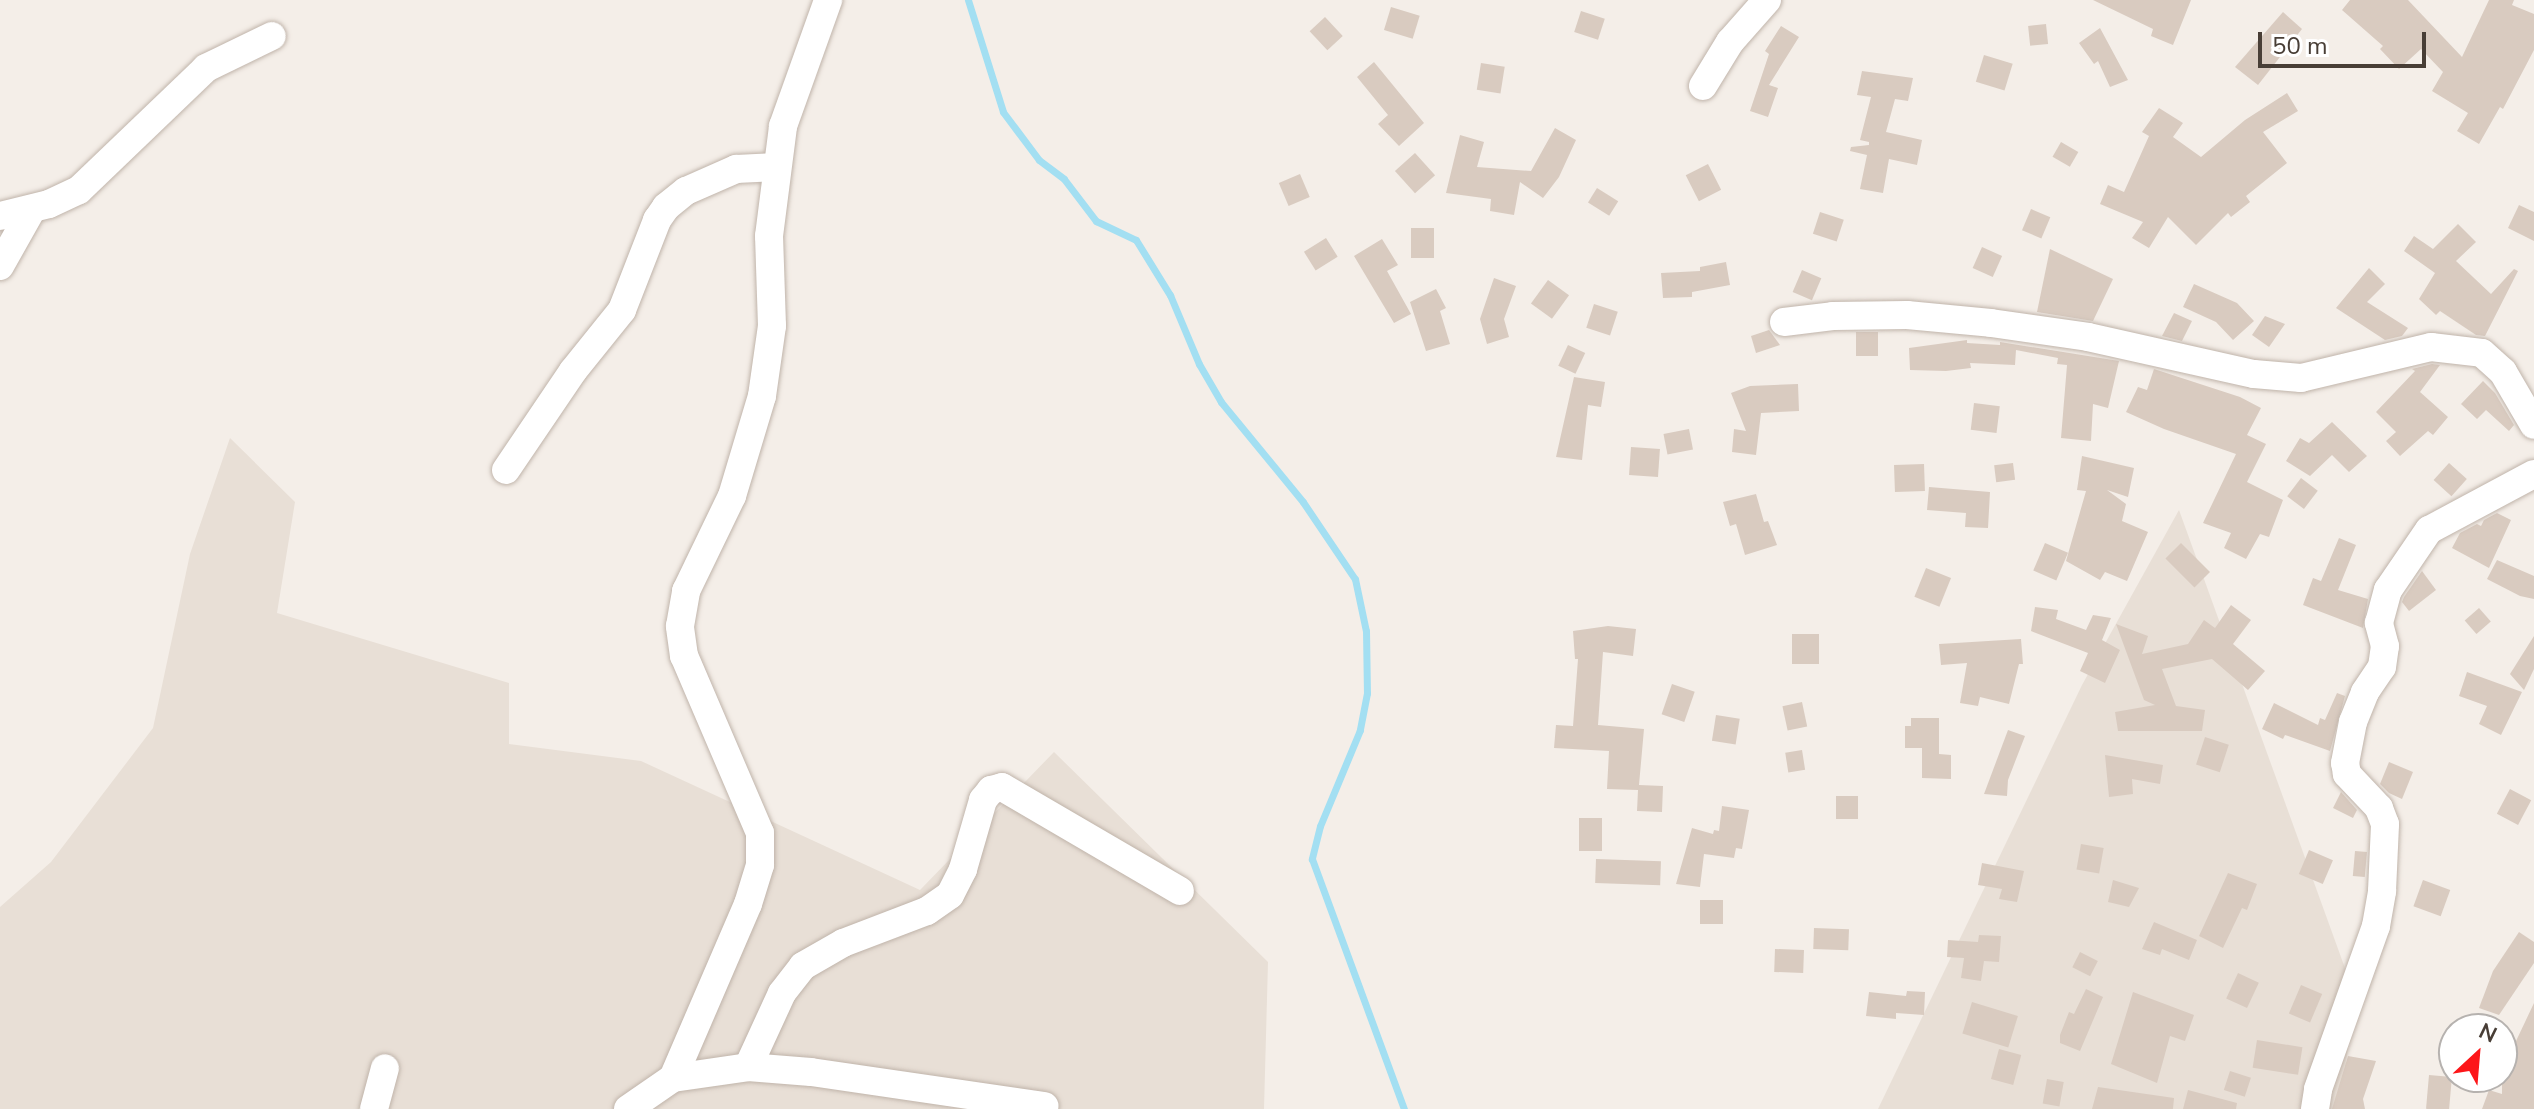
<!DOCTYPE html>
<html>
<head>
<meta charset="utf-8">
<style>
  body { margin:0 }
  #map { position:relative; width:2534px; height:1109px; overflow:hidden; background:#f4eee8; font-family:"Nunito Sans",sans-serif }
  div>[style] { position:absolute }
  .residential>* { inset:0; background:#e8dfd6 }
  .stream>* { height:7px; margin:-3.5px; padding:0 3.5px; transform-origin:3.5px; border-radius:3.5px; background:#a3dff2 }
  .building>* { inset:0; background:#d9cbc0; transform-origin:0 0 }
  .roads { filter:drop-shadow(0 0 2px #c0b4aa) drop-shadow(0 0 2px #c0b4aa) }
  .minor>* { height:28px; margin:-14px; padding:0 14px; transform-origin:14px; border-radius:14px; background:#fff }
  span { translate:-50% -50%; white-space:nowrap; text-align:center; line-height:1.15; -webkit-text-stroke:6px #fff; paint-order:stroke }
  .north { position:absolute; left:2438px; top:1013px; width:80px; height:80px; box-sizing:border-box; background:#fff; border:2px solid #b6b2af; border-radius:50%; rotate:26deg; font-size:22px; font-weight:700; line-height:32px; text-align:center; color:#483e36 }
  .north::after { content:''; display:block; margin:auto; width:28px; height:36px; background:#fd1619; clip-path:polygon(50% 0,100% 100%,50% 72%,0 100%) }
  .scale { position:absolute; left:2258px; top:32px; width:168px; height:36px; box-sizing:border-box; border:4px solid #483e36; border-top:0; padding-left:10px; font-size:24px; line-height:28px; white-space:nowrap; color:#483e36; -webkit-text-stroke:6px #fff; paint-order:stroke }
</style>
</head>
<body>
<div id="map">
  <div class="residential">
    <i style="clip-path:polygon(230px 438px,295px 502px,277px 613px,509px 683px,509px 744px,641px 761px,920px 890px,1054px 752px,1268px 962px,1264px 1109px,0 1109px,0 907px,51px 862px,153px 728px,190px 554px)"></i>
    <i style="clip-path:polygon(2179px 510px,2354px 993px,2341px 1109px,1878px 1109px,2082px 685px)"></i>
  </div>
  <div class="stream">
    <i style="left:968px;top:0;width:117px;rotate:72.6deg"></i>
    <i style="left:1003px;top:112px;width:60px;rotate:53.1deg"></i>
    <i style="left:1039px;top:160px;width:31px;rotate:37deg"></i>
    <i style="left:1064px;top:179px;width:53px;rotate:52.7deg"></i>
    <i style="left:1096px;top:221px;width:44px;rotate:25.4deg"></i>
    <i style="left:1136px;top:240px;width:65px;rotate:58.3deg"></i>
    <i style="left:1170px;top:295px;width:75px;rotate:67.2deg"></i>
    <i style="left:1199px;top:364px;width:44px;rotate:59.9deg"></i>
    <i style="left:1221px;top:402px;width:129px;rotate:50.6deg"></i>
    <i style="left:1303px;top:502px;width:93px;rotate:56deg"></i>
    <i style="left:1355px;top:579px;width:53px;rotate:78.1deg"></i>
    <i style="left:1366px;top:631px;width:62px;rotate:89.1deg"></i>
    <i style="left:1367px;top:693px;width:38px;rotate:101deg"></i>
    <i style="left:1360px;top:730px;width:104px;rotate:112.6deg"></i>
    <i style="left:1320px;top:826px;width:34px;rotate:104deg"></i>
    <i style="left:1312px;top:859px;width:266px;rotate:69.8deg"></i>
  </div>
  <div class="building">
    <i style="clip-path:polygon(2093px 0,2191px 0,2173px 45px,2151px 36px,2153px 29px)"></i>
    <i style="clip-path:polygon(2350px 0,2408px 0,2462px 57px,2489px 0,2514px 0,2512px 5px,2534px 14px,2534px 50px,2503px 109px,2500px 107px,2479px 144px,2457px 131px,2468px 113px,2432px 91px,2443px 72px,2421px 49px,2399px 69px,2380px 49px,2383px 46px,2342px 10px)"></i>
    <i style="left:1391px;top:7px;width:30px;height:24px;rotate:17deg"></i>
    <i style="left:1581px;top:11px;width:25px;height:22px;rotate:18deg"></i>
    <i style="clip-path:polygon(2283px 12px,2302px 29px,2258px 85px,2235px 67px)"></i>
    <i style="left:1325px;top:17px;width:26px;height:21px;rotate:47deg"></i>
    <i style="left:2046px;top:24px;width:20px;height:18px;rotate:84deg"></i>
    <i style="clip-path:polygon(1781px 26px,1799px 37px,1769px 85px,1778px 88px,1768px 117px,1750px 111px,1769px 54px,1765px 51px)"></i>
    <i style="clip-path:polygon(2100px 28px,2128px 80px,2110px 87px,2098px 61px,2094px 64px,2079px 43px)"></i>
    <i style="left:1984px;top:55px;width:30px;height:28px;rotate:17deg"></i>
    <i style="clip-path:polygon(1374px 62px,1424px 123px,1399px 146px,1378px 124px,1388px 115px,1357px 77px)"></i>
    <i style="left:1481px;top:63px;width:24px;height:27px;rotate:9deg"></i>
    <i style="clip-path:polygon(1862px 71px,1913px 78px,1908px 101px,1895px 99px,1886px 132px,1922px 140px,1917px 165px,1889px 159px,1883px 193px,1860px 189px,1867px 155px,1850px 151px,1851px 147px,1869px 145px,1869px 142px,1860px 140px,1871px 97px,1857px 95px)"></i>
    <i style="clip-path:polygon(2287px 93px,2298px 111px,2263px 132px,2287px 163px,2246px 196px,2250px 202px,2231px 217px,2228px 213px,2196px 245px,2168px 217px,2149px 248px,2132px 238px,2143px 222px,2100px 204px,2108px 185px,2124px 192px,2149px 136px,2142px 132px,2159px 108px,2183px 123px,2173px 137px,2201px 157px,2245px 120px)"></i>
    <i style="clip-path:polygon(1555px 128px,1576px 140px,1559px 177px,1543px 198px,1520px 182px,1514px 215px,1490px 211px,1491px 199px,1446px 193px,1460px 135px,1484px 142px,1477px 167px,1531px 171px)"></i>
    <i style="left:2061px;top:142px;width:20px;height:17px;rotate:30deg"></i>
    <i style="left:1415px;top:153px;width:30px;height:27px;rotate:48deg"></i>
    <i style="left:1708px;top:164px;width:29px;height:25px;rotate:63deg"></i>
    <i style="left:1300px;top:174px;width:25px;height:23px;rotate:67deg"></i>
    <i style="left:1597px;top:188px;width:25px;height:17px;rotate:32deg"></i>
    <i style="clip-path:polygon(2519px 205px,2534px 212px,2534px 241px,2508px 228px)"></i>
    <i style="left:2031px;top:209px;width:21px;height:23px;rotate:23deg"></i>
    <i style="left:1820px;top:212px;width:25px;height:23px;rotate:18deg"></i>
    <i style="clip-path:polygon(2458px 224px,2476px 242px,2456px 261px,2491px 294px,2514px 269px,2518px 271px,2485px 336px,2476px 335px,2440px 311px,2436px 315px,2419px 299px,2435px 273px,2404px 251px,2414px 236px,2433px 249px)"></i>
    <i style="left:1411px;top:228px;width:23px;height:30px"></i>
    <i style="left:1326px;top:238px;width:22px;height:26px;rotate:58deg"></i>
    <i style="clip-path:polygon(1382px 239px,1398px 265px,1387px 271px,1411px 314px,1394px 323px,1354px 256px)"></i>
    <i style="left:1982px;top:247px;width:22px;height:23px;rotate:24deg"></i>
    <i style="clip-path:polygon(2050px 249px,2113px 279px,2093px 321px,2037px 312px)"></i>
    <i style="clip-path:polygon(1726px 262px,1730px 285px,1692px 292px,1692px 297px,1663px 298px,1661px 273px,1700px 271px,1700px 267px)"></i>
    <i style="clip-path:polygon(2369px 268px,2385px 284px,2367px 302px,2408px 328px,2402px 336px,2385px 340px,2336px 308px)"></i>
    <i style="left:1802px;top:270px;width:21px;height:24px;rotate:23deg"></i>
    <i style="clip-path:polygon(1494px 278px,1516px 286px,1504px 319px,1509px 337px,1487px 344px,1480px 319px)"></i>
    <i style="left:1548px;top:280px;width:26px;height:29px;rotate:36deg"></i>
    <i style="clip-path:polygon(2194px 284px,2237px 303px,2254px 321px,2233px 340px,2216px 322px,2183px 307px)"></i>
    <i style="clip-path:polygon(1436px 289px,1446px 308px,1440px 311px,1450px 344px,1426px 351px,1410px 302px)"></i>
    <i style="left:1594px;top:304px;width:25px;height:25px;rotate:18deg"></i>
    <i style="clip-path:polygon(2174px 313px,2192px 321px,2182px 341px,2162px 336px)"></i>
    <i style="clip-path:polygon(2265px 316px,2285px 324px,2269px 347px,2252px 335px)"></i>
    <i style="clip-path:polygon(1769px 330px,1780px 345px,1756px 353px,1751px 336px)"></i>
    <i style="left:1878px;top:332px;width:24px;height:22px;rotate:90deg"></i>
    <i style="clip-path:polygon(1967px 340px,1967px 343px,2000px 345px,2000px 342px,2119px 361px,2108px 408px,2093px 404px,2091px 441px,2061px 438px,2067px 365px,2057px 364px,2058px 358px,2016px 350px,2015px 365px,1970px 363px,1971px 368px,1946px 371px,1910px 370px,1909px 348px)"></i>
    <i style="left:1568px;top:345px;width:19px;height:23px;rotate:25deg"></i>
    <i style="clip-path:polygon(2432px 364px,2440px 365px,2420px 392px,2448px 417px,2433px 435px,2428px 431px,2400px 456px,2386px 441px,2396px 432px,2376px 412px,2415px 371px,2412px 369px)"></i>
    <i style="clip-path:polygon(2154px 369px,2240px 397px,2261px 408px,2247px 435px,2266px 444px,2247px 482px,2283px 500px,2269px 537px,2260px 534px,2246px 559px,2224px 548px,2231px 533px,2203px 523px,2236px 454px,2164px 429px,2126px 412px,2138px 387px,2147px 390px)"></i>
    <i style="clip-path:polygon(1574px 377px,1605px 382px,1601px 407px,1588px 405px,1582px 460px,1556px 457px)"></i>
    <i style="clip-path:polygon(2483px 381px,2495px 393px,2514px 425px,2509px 431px,2486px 410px,2477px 419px,2461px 404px)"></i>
    <i style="clip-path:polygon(1798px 384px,1799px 411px,1761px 413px,1756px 455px,1732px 452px,1734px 429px,1746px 431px,1731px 393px,1750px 386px)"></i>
    <i style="left:1974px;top:403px;width:26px;height:27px;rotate:7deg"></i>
    <i style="clip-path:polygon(2332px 422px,2367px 456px,2349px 472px,2332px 455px,2310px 476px,2286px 461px,2300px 438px,2309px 443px)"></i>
    <i style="left:1689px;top:429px;width:21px;height:26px;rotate:79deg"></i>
    <i style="left:1631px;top:447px;width:29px;height:28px;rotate:4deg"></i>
    <i style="clip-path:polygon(2082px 456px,2134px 468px,2128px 497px,2107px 490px,2126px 504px,2122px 521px,2148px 532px,2127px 581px,2105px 572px,2100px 580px,2066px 561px,2086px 491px,2077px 490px)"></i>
    <i style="left:2013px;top:463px;width:17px;height:19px;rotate:83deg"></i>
    <i style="left:2449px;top:463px;width:24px;height:23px;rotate:42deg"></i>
    <i style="left:1924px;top:464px;width:27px;height:30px;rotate:88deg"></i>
    <i style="left:2301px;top:478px;width:21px;height:23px;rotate:37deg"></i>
    <i style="clip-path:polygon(1929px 487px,1990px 492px,1988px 528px,1965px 527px,1966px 513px,1927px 510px)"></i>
    <i style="clip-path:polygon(1756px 494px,1764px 522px,1768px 521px,1777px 545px,1745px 555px,1736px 524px,1730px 526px,1723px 502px)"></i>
    <i style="clip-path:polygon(2497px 513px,2511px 520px,2489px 568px,2452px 548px,2460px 533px,2477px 524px,2481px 526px,2484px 520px)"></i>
    <i style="clip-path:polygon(2339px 538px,2356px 545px,2338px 590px,2368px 599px,2363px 628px,2303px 605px,2313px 578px,2321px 581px)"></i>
    <i style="left:2045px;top:543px;width:25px;height:30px;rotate:23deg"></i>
    <i style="left:2181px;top:543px;width:41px;height:22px;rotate:45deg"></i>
    <i style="clip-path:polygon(2497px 560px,2534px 576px,2534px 599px,2520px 596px,2487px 579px)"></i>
    <i style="left:1926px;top:568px;width:27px;height:31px;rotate:22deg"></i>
    <i style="clip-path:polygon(2422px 571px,2436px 590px,2409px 611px,2402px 602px,2404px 597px)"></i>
    <i style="clip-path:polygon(2231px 605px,2251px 620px,2233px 644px,2265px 671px,2248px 690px,2212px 659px,2162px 669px,2176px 706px,2205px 710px,2202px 731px,2118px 731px,2115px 712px,2155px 705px,2144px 700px,2116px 624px,2148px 636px,2142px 654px,2188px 644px,2204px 620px,2215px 628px)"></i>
    <i style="clip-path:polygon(2035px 607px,2058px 610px,2056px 619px,2086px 630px,2093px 615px,2111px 618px,2102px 640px,2120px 650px,2105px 683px,2080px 671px,2088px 653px,2031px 631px)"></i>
    <i style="left:2479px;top:608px;width:18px;height:19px;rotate:49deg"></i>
    <i style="clip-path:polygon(1608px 626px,1636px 629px,1633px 656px,1603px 652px,1598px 725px,1644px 729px,1639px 785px,1663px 786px,1662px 812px,1637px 811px,1638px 790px,1607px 789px,1609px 751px,1554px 748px,1556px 725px,1573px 726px,1578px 659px,1575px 659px,1573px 631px)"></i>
    <i style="left:1792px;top:634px;width:27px;height:30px"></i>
    <i style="clip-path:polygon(2534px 636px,2534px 669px,2524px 690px,2510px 674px)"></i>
    <i style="clip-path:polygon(2021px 639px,2023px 664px,2019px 664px,2009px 704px,1980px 697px,1978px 706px,1960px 703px,1967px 663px,1941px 665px,1939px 644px)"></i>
    <i style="clip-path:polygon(2467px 672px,2522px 692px,2501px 735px,2479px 724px,2487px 706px,2459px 696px)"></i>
    <i style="left:1672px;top:684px;width:24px;height:32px;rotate:19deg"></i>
    <i style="clip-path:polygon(2337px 693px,2345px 696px,2330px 751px,2285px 735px,2283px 739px,2262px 729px,2274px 703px,2318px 725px,2320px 718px,2325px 720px)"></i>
    <i style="left:1802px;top:702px;width:25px;height:20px;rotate:78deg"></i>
    <i style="left:1716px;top:715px;width:24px;height:26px;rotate:9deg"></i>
    <i style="clip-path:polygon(1911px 718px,1939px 718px,1939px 754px,1951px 755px,1951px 779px,1922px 778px,1922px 748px,1905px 748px,1905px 726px,1911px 726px)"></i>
    <i style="clip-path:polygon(2008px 730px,2025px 736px,2008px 780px,2007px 796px,1984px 794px)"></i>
    <i style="left:2205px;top:737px;width:25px;height:29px;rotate:18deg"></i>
    <i style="left:1802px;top:750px;width:20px;height:17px;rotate:81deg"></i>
    <i style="clip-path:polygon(2105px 755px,2163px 765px,2160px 784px,2132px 779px,2133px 794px,2109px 797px)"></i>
    <i style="clip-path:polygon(2389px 762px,2413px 772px,2402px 799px,2389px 793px,2380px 784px)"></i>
    <i style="left:2510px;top:789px;width:24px;height:28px;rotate:28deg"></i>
    <i style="clip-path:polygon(2341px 792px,2357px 810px,2353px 818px,2333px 808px)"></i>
    <i style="left:1836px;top:796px;width:22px;height:23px"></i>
    <i style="clip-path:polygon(1722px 806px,1749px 810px,1742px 849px,1736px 848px,1734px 858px,1704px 854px,1700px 887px,1676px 884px,1692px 828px,1713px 834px,1714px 830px,1719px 831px)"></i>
    <i style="left:1579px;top:818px;width:23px;height:33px"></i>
    <i style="left:2081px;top:844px;width:23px;height:26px;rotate:10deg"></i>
    <i style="left:2309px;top:850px;width:26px;height:26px;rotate:23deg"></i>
    <i style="left:2355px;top:851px;width:12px;height:25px;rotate:5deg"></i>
    <i style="left:1596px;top:859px;width:65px;height:24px;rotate:2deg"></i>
    <i style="clip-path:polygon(1982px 863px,2024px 871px,2017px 902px,1999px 899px,2002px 889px,1978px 885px)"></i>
    <i style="clip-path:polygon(2228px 873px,2257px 884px,2247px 910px,2242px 908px,2223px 948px,2199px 936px)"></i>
    <i style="clip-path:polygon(2113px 880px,2139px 888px,2129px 907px,2108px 902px)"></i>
    <i style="left:2423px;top:880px;width:29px;height:28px;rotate:20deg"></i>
    <i style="left:1700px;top:900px;width:23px;height:24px"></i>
    <i style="clip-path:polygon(2154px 922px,2197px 940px,2189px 960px,2162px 949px,2160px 955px,2142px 949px)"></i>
    <i style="left:1814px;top:928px;width:35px;height:21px;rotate:2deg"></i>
    <i style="clip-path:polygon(2519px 932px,2534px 942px,2534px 963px,2499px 1015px,2479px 1008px,2493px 971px)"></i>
    <i style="clip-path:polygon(1979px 935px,2001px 936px,1999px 962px,1984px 961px,1981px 981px,1961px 978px,1964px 958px,1947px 957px,1948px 940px,1978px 942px)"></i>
    <i style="left:1775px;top:949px;width:29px;height:23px;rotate:2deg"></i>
    <i style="left:2080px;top:952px;width:20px;height:17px;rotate:27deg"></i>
    <i style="left:2238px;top:973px;width:23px;height:28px;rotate:25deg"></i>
    <i style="left:2301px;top:985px;width:23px;height:31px;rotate:23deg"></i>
    <i style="clip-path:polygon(2086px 989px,2103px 997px,2080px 1051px,2060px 1043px,2060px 1035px,2069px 1012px,2074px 1014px)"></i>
    <i style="clip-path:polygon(1907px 991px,1925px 992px,1924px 1015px,1896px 1013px,1896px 1019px,1866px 1016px,1869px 992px,1906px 996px)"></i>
    <i style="clip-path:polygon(2133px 992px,2194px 1015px,2185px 1041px,2170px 1036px,2157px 1083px,2111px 1064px)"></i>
    <i style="left:1972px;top:1002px;width:48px;height:33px;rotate:17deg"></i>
    <i style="clip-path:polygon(2534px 1003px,2534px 1109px,2482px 1109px,2489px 1090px,2502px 1094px,2502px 1056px,2508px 1058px)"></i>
    <i style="left:2257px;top:1040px;width:46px;height:28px;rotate:9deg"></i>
    <i style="left:1999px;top:1049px;width:23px;height:31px;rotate:15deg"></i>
    <i style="clip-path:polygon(2348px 1056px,2376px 1061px,2363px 1099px,2365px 1109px,2332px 1109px)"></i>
    <i style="left:2230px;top:1071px;width:22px;height:20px;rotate:18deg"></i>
    <i style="left:2429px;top:1075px;width:23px;height:34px;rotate:5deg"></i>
    <i style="left:2047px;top:1079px;width:17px;height:25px;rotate:10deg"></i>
    <i style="clip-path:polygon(2098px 1087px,2174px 1098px,2173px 1109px,2092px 1109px)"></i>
    <i style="clip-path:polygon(2188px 1090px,2237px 1103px,2236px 1109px,2183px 1109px)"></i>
  </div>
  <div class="roads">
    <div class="minor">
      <i style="left:1703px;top:86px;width:52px;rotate:-58.5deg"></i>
      <i style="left:1730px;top:42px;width:56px;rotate:-48.6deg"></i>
      <i style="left:0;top:216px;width:50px;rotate:-13.8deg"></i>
      <i style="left:49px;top:204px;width:33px;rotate:-25deg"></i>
      <i style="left:79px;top:190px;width:176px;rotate:-43.8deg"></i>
      <i style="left:206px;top:68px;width:73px;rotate:-25.9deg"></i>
      <i style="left:0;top:266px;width:65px;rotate:-60.7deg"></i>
      <i style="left:1784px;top:322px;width:49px;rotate:-7deg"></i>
      <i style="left:1833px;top:316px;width:74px;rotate:-0.8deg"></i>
      <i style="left:1907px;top:315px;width:84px;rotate:5.4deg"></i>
      <i style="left:1991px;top:323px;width:98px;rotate:8.2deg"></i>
      <i style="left:2088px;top:337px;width:170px;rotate:12.6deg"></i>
      <i style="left:2254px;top:374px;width:47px;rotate:4.9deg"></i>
      <i style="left:2301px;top:378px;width:134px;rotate:-13.4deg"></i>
      <i style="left:2431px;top:347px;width:51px;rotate:6.7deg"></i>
      <i style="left:2482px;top:353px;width:28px;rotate:42deg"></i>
      <i style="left:2503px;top:372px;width:61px;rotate:59.7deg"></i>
      <i style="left:506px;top:470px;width:120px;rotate:-55.9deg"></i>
      <i style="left:573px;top:371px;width:78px;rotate:-51.2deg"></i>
      <i style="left:622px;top:310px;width:97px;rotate:-68.7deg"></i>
      <i style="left:657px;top:220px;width:16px;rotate:-55deg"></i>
      <i style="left:666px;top:207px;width:26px;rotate:-39deg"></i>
      <i style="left:686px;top:191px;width:55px;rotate:-23.7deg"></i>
      <i style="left:736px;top:169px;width:41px;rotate:-2.8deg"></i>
      <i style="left:748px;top:1067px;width:81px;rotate:-65.3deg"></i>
      <i style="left:782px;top:993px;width:34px;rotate:-52deg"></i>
      <i style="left:803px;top:966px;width:46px;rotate:-29.9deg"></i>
      <i style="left:843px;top:943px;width:90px;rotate:-20.9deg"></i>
      <i style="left:927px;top:911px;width:28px;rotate:-35deg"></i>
      <i style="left:950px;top:895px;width:29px;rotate:-63deg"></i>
      <i style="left:963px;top:869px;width:72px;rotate:-73.8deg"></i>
      <i style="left:983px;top:800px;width:13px;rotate:-51deg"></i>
      <i style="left:991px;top:790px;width:11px;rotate:-15deg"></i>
      <i style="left:1002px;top:787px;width:206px;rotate:30.3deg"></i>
      <i style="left:673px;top:1078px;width:76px;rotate:-8.3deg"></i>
      <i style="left:748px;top:1067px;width:63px;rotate:4.5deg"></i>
      <i style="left:811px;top:1072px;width:236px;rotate:8.3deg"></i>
      <i style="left:374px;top:1109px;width:42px;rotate:-75deg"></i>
      <i style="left:628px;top:1109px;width:55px;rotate:-34.6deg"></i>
      <i style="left:673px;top:1078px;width:189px;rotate:-66.7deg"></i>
      <i style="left:748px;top:904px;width:41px;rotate:-72.9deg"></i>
      <i style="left:760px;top:865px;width:32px;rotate:-90deg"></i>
      <i style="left:760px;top:833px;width:193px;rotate:-113.2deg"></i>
      <i style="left:684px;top:656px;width:30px;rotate:-98deg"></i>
      <i style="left:680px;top:626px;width:36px;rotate:-80deg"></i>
      <i style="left:686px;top:591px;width:106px;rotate:-64.2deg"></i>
      <i style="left:732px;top:496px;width:104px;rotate:-73.3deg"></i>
      <i style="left:762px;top:396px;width:71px;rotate:-81.9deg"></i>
      <i style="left:772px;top:326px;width:90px;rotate:-91.9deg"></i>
      <i style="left:769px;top:236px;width:111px;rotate:-82.7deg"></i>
      <i style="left:783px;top:126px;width:134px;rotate:-70.3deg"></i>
      <i style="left:2315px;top:1109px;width:20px;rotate:-81deg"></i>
      <i style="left:2318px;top:1089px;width:173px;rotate:-70.4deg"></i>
      <i style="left:2376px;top:926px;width:36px;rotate:-80deg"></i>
      <i style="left:2382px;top:891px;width:67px;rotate:-87.4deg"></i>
      <i style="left:2385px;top:824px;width:17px;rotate:-111deg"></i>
      <i style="left:2379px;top:808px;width:47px;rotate:-133.3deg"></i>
      <i style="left:2347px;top:774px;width:11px;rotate:-100deg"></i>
      <i style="left:2345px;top:763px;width:42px;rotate:-79deg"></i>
      <i style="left:2353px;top:722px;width:32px;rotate:-68deg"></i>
      <i style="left:2365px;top:692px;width:30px;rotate:-56deg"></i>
      <i style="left:2382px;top:667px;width:21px;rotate:-82deg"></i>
      <i style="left:2385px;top:646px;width:24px;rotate:-105deg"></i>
      <i style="left:2379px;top:623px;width:34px;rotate:-75deg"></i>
      <i style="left:2388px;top:590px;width:73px;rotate:-55.7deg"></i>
      <i style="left:2429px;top:530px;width:119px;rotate:-28.1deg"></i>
    </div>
  </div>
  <div class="north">N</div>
  <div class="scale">50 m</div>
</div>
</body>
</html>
